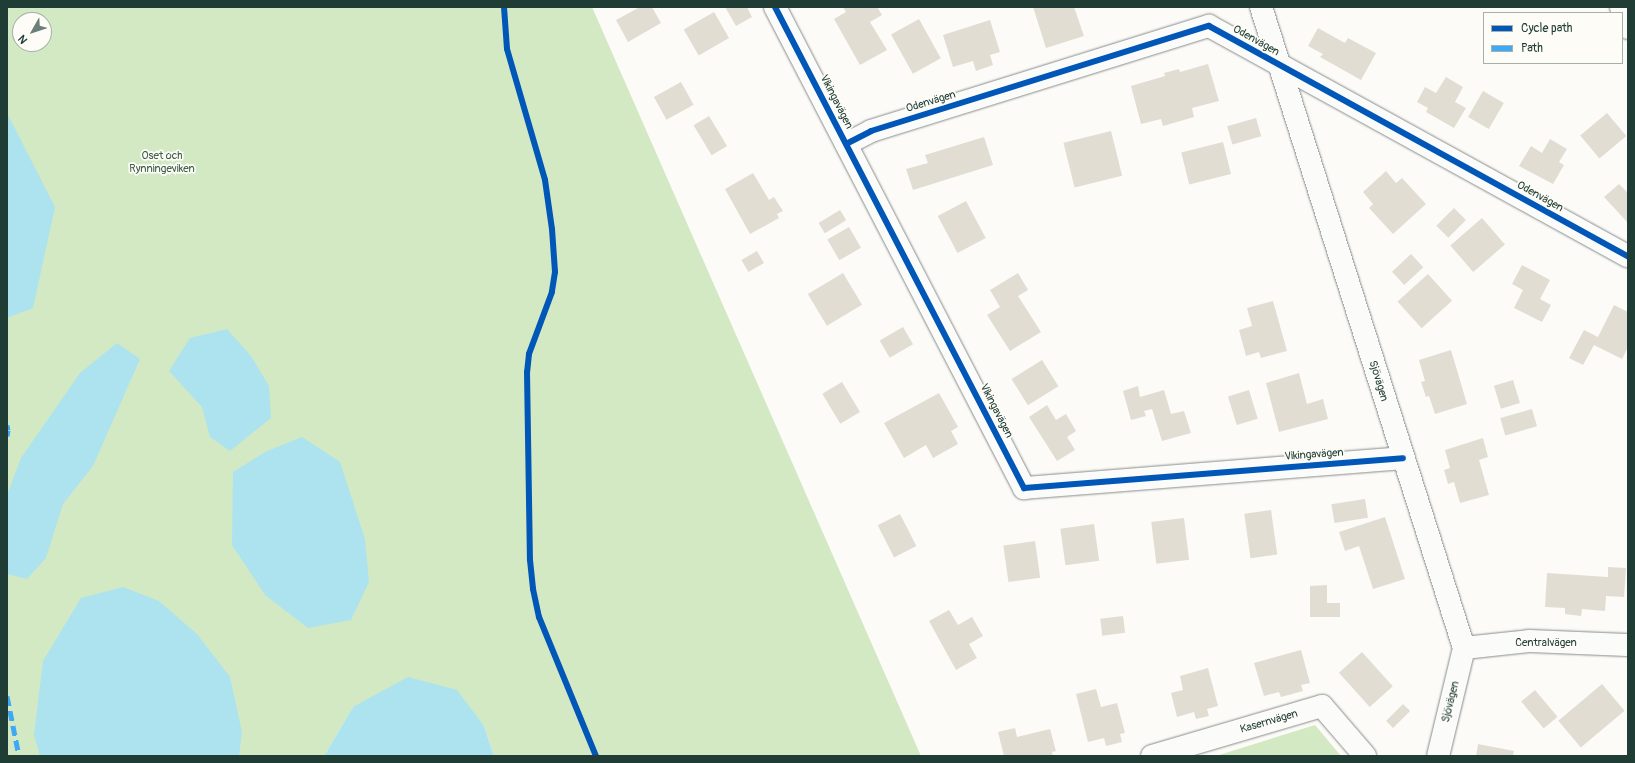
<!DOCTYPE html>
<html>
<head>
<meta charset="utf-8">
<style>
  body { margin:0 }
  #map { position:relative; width:1635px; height:763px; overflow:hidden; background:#fcfbf8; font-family:Pangolin,sans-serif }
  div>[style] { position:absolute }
  .green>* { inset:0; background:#d2e9c3 }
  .water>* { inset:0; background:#ade3ee }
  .building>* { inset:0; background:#e2ddd2; transform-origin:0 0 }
  .roads { filter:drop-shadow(0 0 1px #888d8a) drop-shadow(0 0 1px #888d8a) }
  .street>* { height:22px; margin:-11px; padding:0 11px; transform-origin:11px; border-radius:11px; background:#fbfbf9 }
  .quiet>* { height:5px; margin-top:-2.5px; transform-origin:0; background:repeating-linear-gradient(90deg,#3fa9f5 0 10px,transparent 0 15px) }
  .cycleway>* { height:6px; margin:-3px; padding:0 3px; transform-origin:3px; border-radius:3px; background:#0057b8 }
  span { translate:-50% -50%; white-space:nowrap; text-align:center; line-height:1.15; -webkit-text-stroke:3.5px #fdfcf7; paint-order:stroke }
  .street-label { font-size:11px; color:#1f3d34 }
  .park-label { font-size:11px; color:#3c5d48 }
  .frame { position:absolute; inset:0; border:8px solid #1f3d34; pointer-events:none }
  .legend { position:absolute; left:1483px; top:12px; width:140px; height:52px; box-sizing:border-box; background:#fdfcf7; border:1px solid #a4b0a9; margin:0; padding:5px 7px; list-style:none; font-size:12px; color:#1f3d34 }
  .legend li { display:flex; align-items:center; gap:8px; height:20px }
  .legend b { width:20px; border:1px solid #a4b0a9 }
  .north { position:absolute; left:12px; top:12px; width:40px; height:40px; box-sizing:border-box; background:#fdfcf7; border:1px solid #a4b0a9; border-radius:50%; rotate:231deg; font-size:11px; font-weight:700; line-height:16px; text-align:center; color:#1f3d34 }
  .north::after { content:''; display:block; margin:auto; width:14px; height:18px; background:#6c8079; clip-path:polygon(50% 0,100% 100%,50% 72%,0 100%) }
</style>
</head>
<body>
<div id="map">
  <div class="green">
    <i style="clip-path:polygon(evenodd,7px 7px,592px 7px,921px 756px,494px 756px,484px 726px,353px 707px,324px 756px,7px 756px,7px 7px,20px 20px,44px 20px,44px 44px,20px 44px,20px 20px)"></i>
    <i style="clip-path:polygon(1315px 725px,1341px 756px,1216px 756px)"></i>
  </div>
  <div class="water">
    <i style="clip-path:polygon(7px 113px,55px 207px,33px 308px,7px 318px)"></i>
    <i style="clip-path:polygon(227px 329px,251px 356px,269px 386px,271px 418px,230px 451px,210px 437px,202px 407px,169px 371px,190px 338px)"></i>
    <i style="clip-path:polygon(117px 343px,140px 359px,93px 466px,63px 504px,46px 558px,27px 579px,7px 574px,7px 495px,21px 458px,80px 373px)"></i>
    <i style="clip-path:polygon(302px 437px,340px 462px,365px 539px,369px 582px,351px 620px,308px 628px,265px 595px,232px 545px,233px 472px,265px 452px)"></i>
    <i style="clip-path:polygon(123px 587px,159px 601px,197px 634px,230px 677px,242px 732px,239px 756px,40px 756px,34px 735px,43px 661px,81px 598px)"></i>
    <i style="clip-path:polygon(408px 677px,457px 690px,484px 726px,494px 756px,324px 756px,353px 707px)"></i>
  </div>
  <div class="building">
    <i style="clip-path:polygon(640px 7px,652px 7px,661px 23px,628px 42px,616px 20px)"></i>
    <i style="clip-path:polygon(725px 7px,747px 7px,752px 17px,736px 26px)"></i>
    <i style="clip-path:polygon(843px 7px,877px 7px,882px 15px,870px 22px,887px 50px,860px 65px,834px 19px,846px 12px)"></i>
    <i style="clip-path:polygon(1033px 7px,1074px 7px,1084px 36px,1046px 48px)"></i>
    <i style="left:714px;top:12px;width:30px;height:35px;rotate:60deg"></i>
    <i style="left:919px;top:19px;width:45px;height:32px;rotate:61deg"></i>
    <i style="clip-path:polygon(990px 20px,1000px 52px,990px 55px,993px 65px,976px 71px,973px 61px,953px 67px,943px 35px)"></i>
    <i style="clip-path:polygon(1318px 28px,1345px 43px,1348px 38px,1376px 53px,1361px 80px,1320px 57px,1323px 54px,1308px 46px)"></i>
    <i style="clip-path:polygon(1208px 64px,1219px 101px,1192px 108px,1194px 117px,1163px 126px,1161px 119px,1141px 124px,1131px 86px,1165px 76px,1164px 73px,1179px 69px,1180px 72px)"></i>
    <i style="clip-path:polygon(1446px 77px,1463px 87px,1455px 102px,1466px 108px,1454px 128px,1426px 112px,1428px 108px,1417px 102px,1425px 87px,1436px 93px)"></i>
    <i style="left:681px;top:82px;width:26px;height:31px;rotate:61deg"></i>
    <i style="left:1483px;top:91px;width:24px;height:30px;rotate:30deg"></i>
    <i style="left:1607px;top:113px;width:30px;height:35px;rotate:50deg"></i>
    <i style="left:709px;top:116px;width:35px;height:18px;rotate:59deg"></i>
    <i style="left:1256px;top:118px;width:19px;height:30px;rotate:74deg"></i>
    <i style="left:1111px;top:131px;width:46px;height:49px;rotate:76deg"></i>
    <i style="clip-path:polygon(984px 137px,993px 165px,913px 190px,906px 169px,928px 163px,925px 155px)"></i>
    <i style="clip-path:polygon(1550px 139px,1567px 149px,1559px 162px,1564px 165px,1553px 184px,1519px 166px,1531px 146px,1542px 153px)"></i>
    <i style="left:1223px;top:142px;width:33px;height:43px;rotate:76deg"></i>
    <i style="clip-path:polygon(1386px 171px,1396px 183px,1402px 178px,1426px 204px,1393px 234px,1369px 208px,1373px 204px,1363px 192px)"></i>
    <i style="clip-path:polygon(753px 173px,769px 200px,774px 197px,783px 211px,777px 214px,779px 218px,750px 234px,725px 189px)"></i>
    <i style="clip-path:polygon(1619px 184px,1628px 193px,1628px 223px,1604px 197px)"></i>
    <i style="left:966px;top:201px;width:42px;height:32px;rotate:62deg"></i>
    <i style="left:1454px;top:208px;width:17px;height:25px;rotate:45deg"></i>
    <i style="left:840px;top:210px;width:12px;height:25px;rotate:59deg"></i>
    <i style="left:1482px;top:218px;width:35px;height:42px;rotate:49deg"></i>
    <i style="left:849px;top:227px;width:24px;height:25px;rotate:60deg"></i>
    <i style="left:757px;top:251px;width:14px;height:18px;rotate:60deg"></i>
    <i style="left:1411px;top:254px;width:18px;height:26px;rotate:47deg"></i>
    <i style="clip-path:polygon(1522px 265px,1550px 280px,1540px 299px,1551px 305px,1542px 322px,1514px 308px,1523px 290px,1512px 284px)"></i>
    <i style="left:843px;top:273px;width:37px;height:41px;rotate:59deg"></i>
    <i style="clip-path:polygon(1018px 273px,1028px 290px,1018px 296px,1041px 332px,1010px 351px,987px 315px,1000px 307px,990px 290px)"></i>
    <i style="left:1428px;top:274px;width:36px;height:41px;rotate:48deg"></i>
    <i style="clip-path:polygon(1273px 301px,1287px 351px,1261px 358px,1259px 352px,1246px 356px,1239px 330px,1252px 326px,1247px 308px)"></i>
    <i style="clip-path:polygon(1614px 305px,1628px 312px,1628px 347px,1622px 359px,1594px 345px,1583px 365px,1569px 358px,1584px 330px,1598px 337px)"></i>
    <i style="left:903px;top:327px;width:20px;height:27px;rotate:60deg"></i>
    <i style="clip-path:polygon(1451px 350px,1467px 404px,1435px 414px,1429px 396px,1426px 397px,1421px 382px,1425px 381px,1419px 360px)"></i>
    <i style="left:1042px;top:360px;width:31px;height:36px;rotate:58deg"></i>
    <i style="clip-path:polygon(1299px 373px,1307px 404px,1323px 399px,1328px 419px,1279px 432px,1266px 383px)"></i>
    <i style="left:1513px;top:380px;width:24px;height:20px;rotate:73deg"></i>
    <i style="left:842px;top:382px;width:35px;height:23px;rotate:59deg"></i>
    <i style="clip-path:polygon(1138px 386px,1140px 397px,1164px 390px,1171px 414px,1184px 411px,1191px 433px,1162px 441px,1152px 409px,1144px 411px,1146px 416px,1131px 420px,1123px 391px)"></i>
    <i style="left:1249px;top:390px;width:30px;height:22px;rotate:73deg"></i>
    <i style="clip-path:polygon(939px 393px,958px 427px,951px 431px,958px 444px,933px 458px,926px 445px,904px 458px,884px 423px)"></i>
    <i style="clip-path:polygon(1047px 405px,1056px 420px,1066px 414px,1076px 431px,1067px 437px,1075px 450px,1057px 461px,1029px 417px)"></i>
    <i style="left:1532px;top:409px;width:18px;height:33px;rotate:74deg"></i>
    <i style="clip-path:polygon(1483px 438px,1488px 457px,1479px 460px,1489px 495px,1460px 503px,1454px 482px,1448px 484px,1444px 470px,1450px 468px,1445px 450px)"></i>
    <i style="left:1365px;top:499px;width:19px;height:34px;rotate:81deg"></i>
    <i style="left:1271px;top:510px;width:45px;height:27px;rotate:82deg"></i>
    <i style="left:900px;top:514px;width:36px;height:25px;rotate:63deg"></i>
    <i style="clip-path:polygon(1385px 517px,1405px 579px,1373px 589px,1359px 546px,1345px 551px,1339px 532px)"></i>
    <i style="left:1184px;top:518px;width:42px;height:33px;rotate:83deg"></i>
    <i style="left:1094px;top:524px;width:37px;height:34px;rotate:82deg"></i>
    <i style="left:1035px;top:541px;width:37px;height:32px;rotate:82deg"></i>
    <i style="clip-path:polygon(1608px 567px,1626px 568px,1624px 597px,1606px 596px,1605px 611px,1582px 609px,1581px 616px,1565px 614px,1565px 608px,1545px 607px,1547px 573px,1608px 577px)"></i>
    <i style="clip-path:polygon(1327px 585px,1327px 603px,1340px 603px,1340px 617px,1310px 617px,1310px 586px)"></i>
    <i style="clip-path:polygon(949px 610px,958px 625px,972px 617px,983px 636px,969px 644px,977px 658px,956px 670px,929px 621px)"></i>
    <i style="left:1123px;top:616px;width:17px;height:23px;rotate:83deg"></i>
    <i style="clip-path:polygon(1301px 650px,1310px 683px,1301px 685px,1303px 691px,1281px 697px,1279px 692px,1264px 696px,1254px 663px)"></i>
    <i style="left:1362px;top:652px;width:46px;height:31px;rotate:48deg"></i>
    <i style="clip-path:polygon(1208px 668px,1218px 706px,1207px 709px,1209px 716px,1196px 719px,1194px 712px,1177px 717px,1171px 693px,1183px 690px,1180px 676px)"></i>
    <i style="left:1602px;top:684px;width:35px;height:57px;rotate:50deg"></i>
    <i style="clip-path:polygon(1096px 689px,1101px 707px,1117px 703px,1125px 733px,1120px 734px,1122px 742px,1106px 746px,1104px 738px,1088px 742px,1076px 694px)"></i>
    <i style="left:1535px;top:690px;width:35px;height:18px;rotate:50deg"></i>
    <i style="left:1403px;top:704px;width:10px;height:24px;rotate:45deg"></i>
    <i style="clip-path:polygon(1015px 728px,1017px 737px,1050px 729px,1056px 751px,1052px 752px,1053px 756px,1004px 756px,998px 732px)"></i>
    <i style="clip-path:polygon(1478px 744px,1514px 751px,1513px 756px,1476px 756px)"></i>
  </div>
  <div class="roads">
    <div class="street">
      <i style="left:775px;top:7px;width:542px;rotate:62.63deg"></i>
      <i style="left:1024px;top:488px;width:380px;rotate:-4.5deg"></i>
      <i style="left:1261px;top:7px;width:672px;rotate:72.43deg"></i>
      <i style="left:1464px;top:648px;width:111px;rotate:103.5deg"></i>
      <i style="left:1621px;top:7px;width:22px;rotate:72deg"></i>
      <i style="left:846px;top:144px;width:28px;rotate:-27deg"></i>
      <i style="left:871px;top:131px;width:354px;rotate:-17.3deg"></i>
      <i style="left:1209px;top:26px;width:478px;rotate:28.8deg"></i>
      <i style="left:1464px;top:648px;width:65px;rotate:-6.1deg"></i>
      <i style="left:1529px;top:641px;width:99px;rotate:2.3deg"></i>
      <i style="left:1152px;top:756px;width:177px;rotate:-16.4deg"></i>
      <i style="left:1322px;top:706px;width:66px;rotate:49.3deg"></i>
    </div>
  </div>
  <div class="quiet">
    <i style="left:7px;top:425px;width:5px;rotate:79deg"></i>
    <i style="left:8px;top:430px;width:6px;rotate:99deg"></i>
    <i style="left:7px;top:696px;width:61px;rotate:78.7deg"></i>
  </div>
  <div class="cycleway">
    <i style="left:504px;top:7px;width:42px;rotate:85.9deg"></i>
    <i style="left:507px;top:49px;width:136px;rotate:73.8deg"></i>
    <i style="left:545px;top:180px;width:49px;rotate:81.9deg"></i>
    <i style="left:552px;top:229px;width:43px;rotate:86deg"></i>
    <i style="left:555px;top:272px;width:20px;rotate:99deg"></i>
    <i style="left:552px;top:292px;width:66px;rotate:110.4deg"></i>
    <i style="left:529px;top:354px;width:18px;rotate:96deg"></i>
    <i style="left:527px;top:372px;width:188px;rotate:89.1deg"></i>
    <i style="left:530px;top:560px;width:29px;rotate:84deg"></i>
    <i style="left:533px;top:589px;width:29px;rotate:78deg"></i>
    <i style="left:539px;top:617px;width:150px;rotate:67.7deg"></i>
    <i style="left:775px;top:7px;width:542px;rotate:62.63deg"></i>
    <i style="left:1024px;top:488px;width:380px;rotate:-4.5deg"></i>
    <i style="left:846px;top:144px;width:28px;rotate:-27deg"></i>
    <i style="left:871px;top:131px;width:354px;rotate:-17.3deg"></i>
    <i style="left:1209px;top:26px;width:478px;rotate:28.8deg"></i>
  </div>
  <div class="street-label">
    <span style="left:1256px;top:41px;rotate:29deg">Odenvägen</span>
    <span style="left:836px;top:102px;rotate:63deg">Vikingavägen</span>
    <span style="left:931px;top:102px;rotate:-17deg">Odenvägen</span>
    <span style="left:1540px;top:197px;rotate:29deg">Odenvägen</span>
    <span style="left:1378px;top:381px;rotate:73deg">Sjövägen</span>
    <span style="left:996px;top:411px;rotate:63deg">Vikingavägen</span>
    <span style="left:1314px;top:455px;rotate:-4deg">Vikingavägen</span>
    <span style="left:1546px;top:643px">Centralvägen</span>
    <span style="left:1451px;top:702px;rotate:-76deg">Sjövägen</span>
    <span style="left:1269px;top:722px;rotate:-16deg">Kasernvägen</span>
  </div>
  <div class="park-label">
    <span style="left:162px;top:163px">Oset och<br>Rynningeviken</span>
  </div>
  <div class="frame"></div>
  <ul class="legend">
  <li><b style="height:5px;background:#0057b8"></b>Cycle path</li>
  <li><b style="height:5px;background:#3fa9f5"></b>Path</li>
  </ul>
  <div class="north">N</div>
</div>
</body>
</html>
